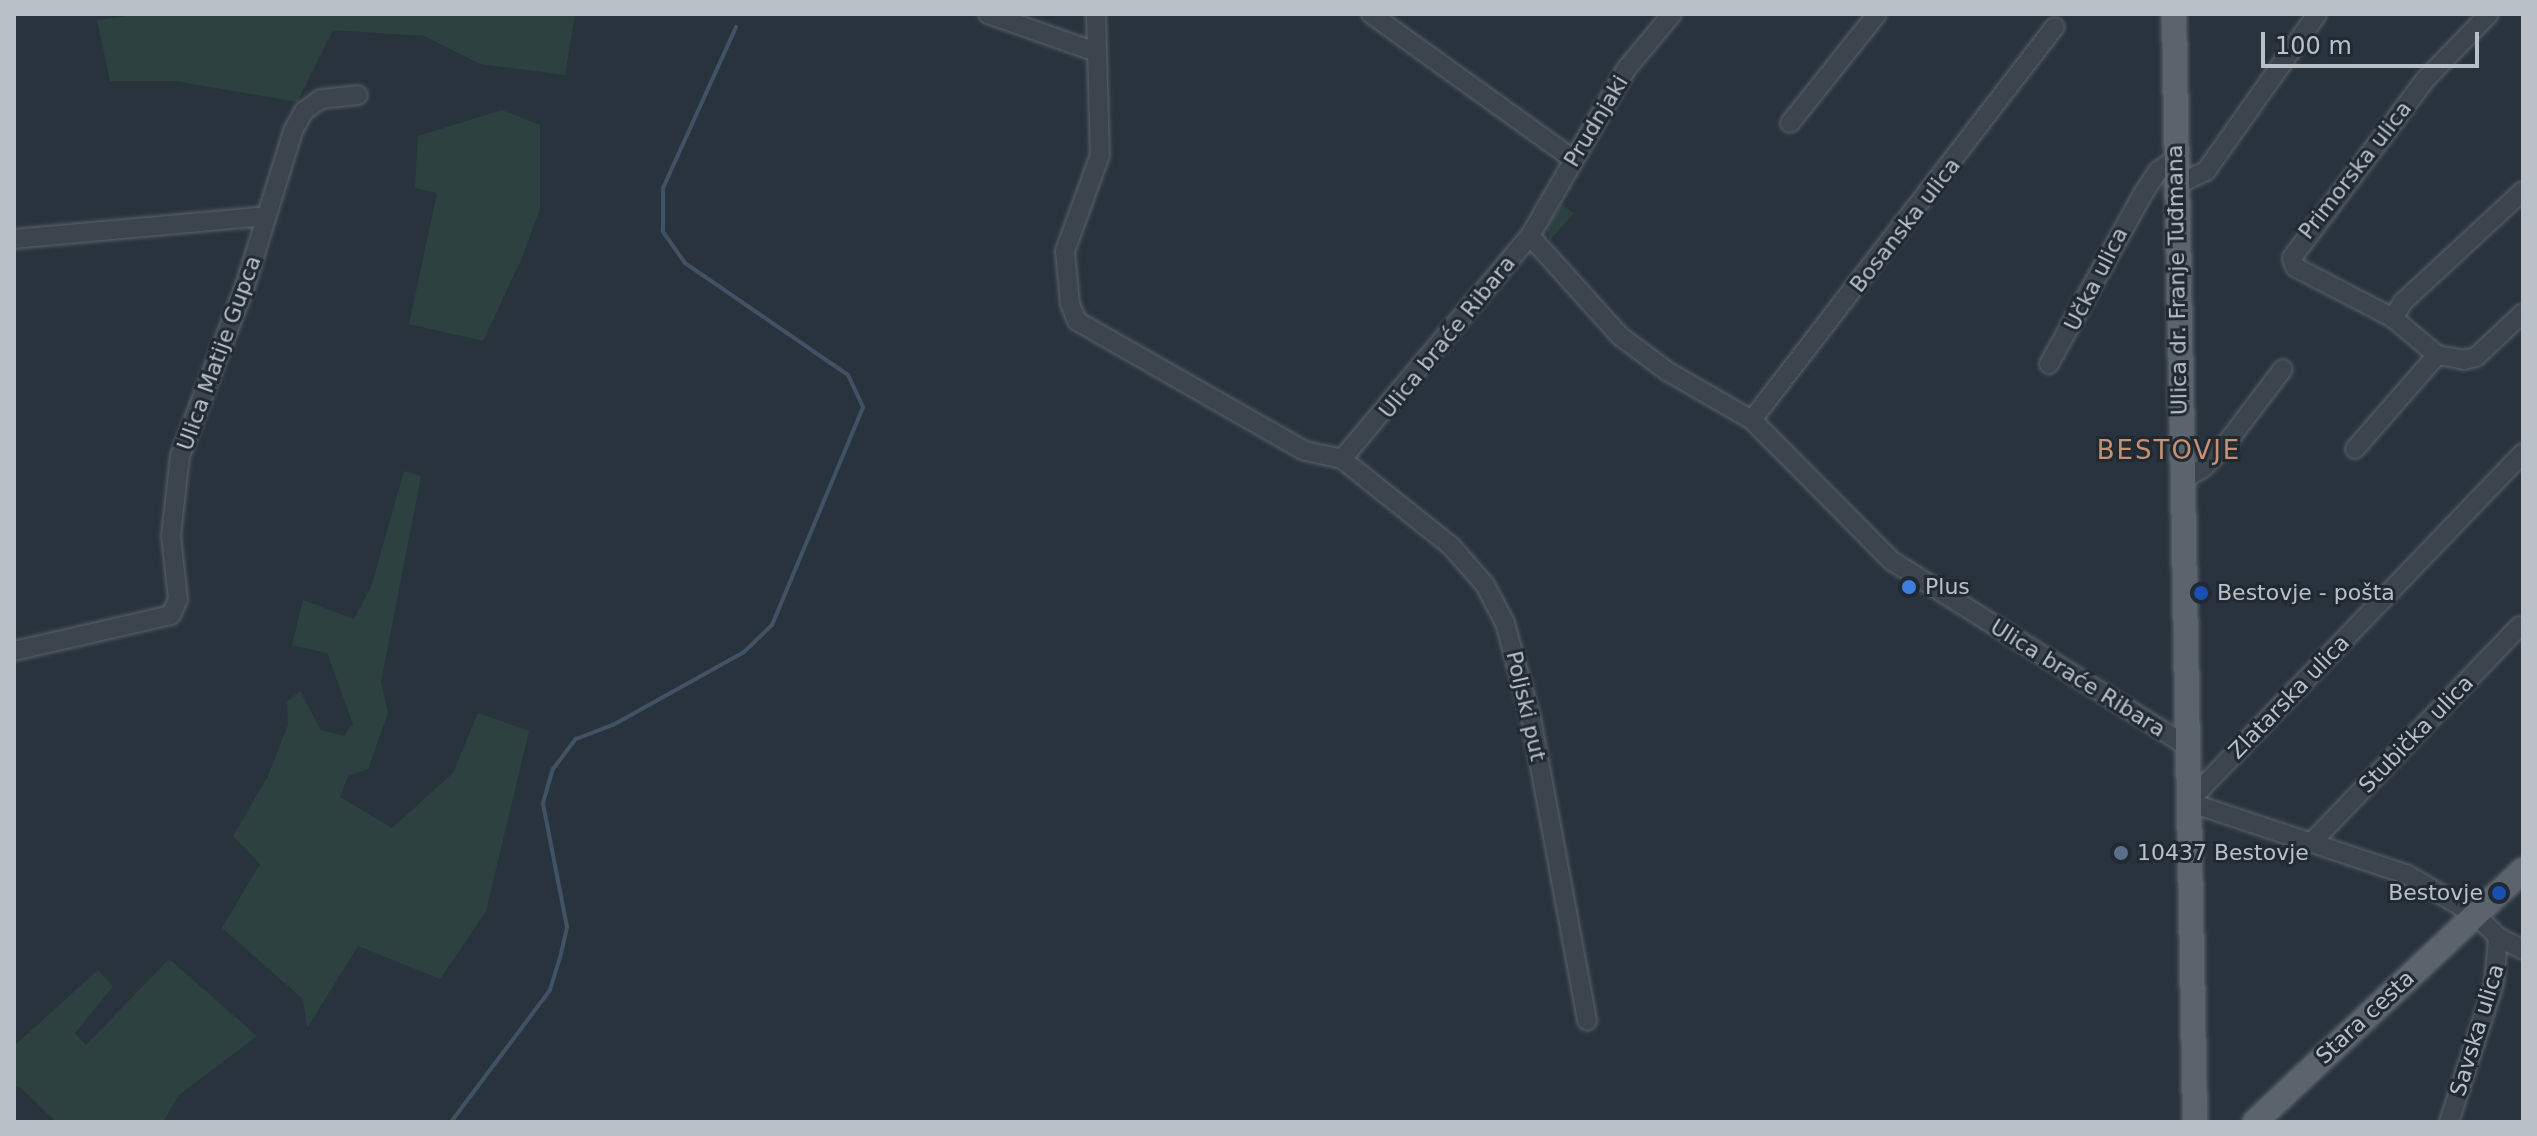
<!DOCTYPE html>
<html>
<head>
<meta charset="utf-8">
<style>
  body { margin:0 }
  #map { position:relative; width:2537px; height:1136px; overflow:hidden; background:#29333d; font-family:"DejaVu Sans",sans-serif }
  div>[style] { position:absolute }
  .green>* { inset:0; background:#2d4140 }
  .stream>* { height:4px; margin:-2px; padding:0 2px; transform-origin:2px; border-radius:2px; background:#415264 }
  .roads { filter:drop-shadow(0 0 2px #5a636b) drop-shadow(0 0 2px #5a636b) }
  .minor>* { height:18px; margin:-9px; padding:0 9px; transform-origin:9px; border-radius:9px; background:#3c454d }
  .major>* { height:24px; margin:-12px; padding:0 12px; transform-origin:12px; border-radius:12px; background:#5b646d }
  .dots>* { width:22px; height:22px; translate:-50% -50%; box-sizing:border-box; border:4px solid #212a33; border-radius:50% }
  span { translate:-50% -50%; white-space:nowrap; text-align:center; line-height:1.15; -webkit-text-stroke:6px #212a33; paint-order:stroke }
  .street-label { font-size:22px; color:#b9c0c8 }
  .poi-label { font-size:22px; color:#b9c0c8 }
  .left { translate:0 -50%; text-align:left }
  .right { translate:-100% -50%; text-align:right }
  .quarter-label { font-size:26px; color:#c89173; letter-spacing:2px }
  .frame { position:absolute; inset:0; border:16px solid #b9c0c8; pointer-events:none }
  .scale { position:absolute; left:2261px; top:32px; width:218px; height:36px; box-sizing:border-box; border:4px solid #b9c0c8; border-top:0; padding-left:10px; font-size:24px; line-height:28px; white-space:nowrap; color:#b9c0c8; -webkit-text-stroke:6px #212a33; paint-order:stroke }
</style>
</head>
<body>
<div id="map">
  <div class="green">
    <i style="clip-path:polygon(143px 14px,575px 14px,565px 75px,480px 64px,424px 36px,333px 30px,297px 102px,176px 81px,110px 81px,97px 20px)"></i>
    <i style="clip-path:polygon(502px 110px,540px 125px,540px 209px,521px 260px,483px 341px,409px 324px,437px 193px,415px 188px,418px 136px)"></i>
    <i style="clip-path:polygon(1561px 204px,1574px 213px,1550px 240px,1546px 227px)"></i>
    <i style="clip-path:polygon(404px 471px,421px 476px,381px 682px,388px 713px,368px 769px,348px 776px,340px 797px,392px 828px,453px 773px,478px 713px,529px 731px,486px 911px,440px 979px,358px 946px,307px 1028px,303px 999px,222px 928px,260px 864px,233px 836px,268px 776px,288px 725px,287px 702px,300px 691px,321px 730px,344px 736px,353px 724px,327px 653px,292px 645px,303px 600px,354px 619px,371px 587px)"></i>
    <i style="clip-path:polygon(169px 959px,257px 1036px,179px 1095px,163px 1122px,56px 1122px,19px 1086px,14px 1087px,14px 1046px,98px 970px,113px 986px,75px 1033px,86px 1045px)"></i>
  </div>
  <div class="stream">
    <i style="left:451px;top:1122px;width:165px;rotate:-53.1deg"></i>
    <i style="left:550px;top:990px;width:34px;rotate:-73deg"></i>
    <i style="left:560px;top:958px;width:32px;rotate:-77deg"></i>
    <i style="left:567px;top:927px;width:126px;rotate:-101deg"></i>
    <i style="left:543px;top:803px;width:35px;rotate:-74deg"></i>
    <i style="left:553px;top:769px;width:38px;rotate:-53deg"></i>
    <i style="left:576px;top:739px;width:40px;rotate:-21deg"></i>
    <i style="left:613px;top:725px;width:150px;rotate:-29.1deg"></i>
    <i style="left:744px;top:652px;width:39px;rotate:-44deg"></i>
    <i style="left:772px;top:625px;width:236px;rotate:-67.3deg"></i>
    <i style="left:863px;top:407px;width:35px;rotate:-115deg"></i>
    <i style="left:848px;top:375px;width:198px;rotate:-145.5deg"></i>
    <i style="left:685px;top:263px;width:39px;rotate:-125deg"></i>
    <i style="left:663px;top:231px;width:43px;rotate:-90deg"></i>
    <i style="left:663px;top:188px;width:177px;rotate:-65.6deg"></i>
  </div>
  <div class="roads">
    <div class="minor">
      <i style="left:988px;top:14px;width:114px;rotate:19.4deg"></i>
      <i style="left:1096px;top:14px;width:141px;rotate:88.4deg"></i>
      <i style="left:1100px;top:155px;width:102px;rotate:110deg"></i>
      <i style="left:1065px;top:251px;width:53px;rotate:84.6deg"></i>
      <i style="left:1070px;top:304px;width:18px;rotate:68deg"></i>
      <i style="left:1077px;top:321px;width:262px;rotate:29.7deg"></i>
      <i style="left:1305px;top:451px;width:38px;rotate:12deg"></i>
      <i style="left:1342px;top:459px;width:139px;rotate:38.6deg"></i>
      <i style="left:1451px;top:546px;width:52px;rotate:48.9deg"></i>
      <i style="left:1485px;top:585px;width:43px;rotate:62.2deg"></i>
      <i style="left:1505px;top:623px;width:98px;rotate:74.7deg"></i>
      <i style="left:1531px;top:718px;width:308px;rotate:79.5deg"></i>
      <i style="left:1371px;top:14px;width:249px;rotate:35.7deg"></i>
      <i style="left:2489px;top:14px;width:92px;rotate:134.1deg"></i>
      <i style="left:2425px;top:80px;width:222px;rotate:126.8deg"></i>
      <i style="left:2292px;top:258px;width:9px;rotate:72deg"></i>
      <i style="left:2295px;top:267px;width:110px;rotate:27.5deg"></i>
      <i style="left:2393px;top:318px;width:19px;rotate:-58deg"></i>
      <i style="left:2403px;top:302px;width:163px;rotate:-42.8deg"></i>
      <i style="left:1790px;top:123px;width:139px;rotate:-51.4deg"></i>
      <i style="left:2176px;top:185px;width:33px;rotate:-25deg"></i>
      <i style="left:2206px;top:171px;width:192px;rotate:-54.7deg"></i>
      <i style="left:1530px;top:236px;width:194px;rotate:-60deg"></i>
      <i style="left:1627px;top:68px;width:70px;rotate:-50.2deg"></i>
      <i style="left:14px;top:239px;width:252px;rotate:-5.2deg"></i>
      <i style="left:2393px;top:318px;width:57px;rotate:40.1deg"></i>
      <i style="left:2437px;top:355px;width:27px;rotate:10deg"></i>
      <i style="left:2464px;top:360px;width:12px;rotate:-14deg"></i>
      <i style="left:2476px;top:357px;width:64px;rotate:-43.1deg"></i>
      <i style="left:2049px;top:364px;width:191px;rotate:-61.1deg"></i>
      <i style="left:2141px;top:197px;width:31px;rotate:-57deg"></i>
      <i style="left:2158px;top:171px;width:22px;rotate:-34deg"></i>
      <i style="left:1752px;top:420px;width:496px;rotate:-52.4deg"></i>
      <i style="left:2355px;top:449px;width:125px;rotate:-48.9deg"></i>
      <i style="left:2523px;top:453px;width:484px;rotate:133.8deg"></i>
      <i style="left:2188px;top:802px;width:230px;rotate:18.3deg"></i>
      <i style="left:2406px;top:874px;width:81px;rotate:30.4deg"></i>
      <i style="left:2476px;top:915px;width:31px;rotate:45deg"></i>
      <i style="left:2498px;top:937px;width:28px;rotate:27deg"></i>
      <i style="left:1342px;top:459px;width:292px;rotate:-49.9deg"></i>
      <i style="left:1530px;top:236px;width:135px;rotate:48deg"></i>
      <i style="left:1620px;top:336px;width:59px;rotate:36.7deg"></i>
      <i style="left:1667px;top:371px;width:98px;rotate:30deg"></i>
      <i style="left:1752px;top:420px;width:199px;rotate:45.2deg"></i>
      <i style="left:1892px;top:561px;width:348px;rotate:32.1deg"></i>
      <i style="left:2180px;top:481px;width:26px;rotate:-29deg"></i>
      <i style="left:2203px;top:468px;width:33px;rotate:-46deg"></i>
      <i style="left:2226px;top:444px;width:94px;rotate:-52.8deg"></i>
      <i style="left:14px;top:651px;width:161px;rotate:-12.9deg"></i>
      <i style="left:171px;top:615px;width:17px;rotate:-66deg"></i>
      <i style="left:178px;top:599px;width:63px;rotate:-96.3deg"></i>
      <i style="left:171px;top:536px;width:81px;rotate:-83.6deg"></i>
      <i style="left:180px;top:456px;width:185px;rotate:-69.1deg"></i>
      <i style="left:246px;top:283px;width:159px;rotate:-72.8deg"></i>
      <i style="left:293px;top:131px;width:23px;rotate:-61deg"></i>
      <i style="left:304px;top:111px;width:21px;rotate:-35deg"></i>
      <i style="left:321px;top:99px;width:37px;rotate:-6deg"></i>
      <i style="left:2312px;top:842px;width:300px;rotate:-46.1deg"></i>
      <i style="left:2449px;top:1122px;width:145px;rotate:-71.9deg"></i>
      <i style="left:2494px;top:984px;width:47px;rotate:-85.1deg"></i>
    </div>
    <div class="major">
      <i style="left:2174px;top:14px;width:1108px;rotate:88.91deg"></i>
      <i style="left:2255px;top:1122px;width:368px;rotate:-43.2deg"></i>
    </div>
  </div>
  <div class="dots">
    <i style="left:1909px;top:587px;background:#3f7fe0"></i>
    <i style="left:2201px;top:593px;background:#1a4fb4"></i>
    <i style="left:2121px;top:853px;background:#5c6f8a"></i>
    <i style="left:2499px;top:893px;background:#1a4fb4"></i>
  </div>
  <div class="street-label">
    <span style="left:1596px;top:121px;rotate:-59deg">Prudnjaki</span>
    <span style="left:2355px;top:170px;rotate:-52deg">Primorska ulica</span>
    <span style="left:1905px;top:225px;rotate:-52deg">Bosanska ulica</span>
    <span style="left:2096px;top:279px;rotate:-63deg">Učka ulica</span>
    <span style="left:2177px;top:280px;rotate:-91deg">Ulica dr. Franje Tuđmana</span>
    <span style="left:1447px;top:337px;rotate:-51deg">Ulica braće Ribara</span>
    <span style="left:219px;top:353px;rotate:-70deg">Ulica Matije Gupca</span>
    <span style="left:2078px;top:678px;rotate:32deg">Ulica braće Ribara</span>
    <span style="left:2289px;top:697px;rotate:-46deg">Zlatarska ulica</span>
    <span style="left:1526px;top:706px;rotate:77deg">Poljski put</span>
    <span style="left:2416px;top:734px;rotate:-46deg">Stubička ulica</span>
    <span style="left:2365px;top:1017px;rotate:-43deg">Stara cesta</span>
    <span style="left:2477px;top:1030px;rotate:-73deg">Savska ulica</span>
  </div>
  <div class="poi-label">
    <span class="left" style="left:1925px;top:587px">Plus</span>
    <span class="left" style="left:2217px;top:593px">Bestovje - pošta</span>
    <span class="left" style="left:2137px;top:853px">10437 Bestovje</span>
    <span class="right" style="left:2483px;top:893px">Bestovje</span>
  </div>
  <div class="quarter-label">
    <span style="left:2169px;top:451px">BESTOVJE</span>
  </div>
  <div class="frame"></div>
  <div class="scale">100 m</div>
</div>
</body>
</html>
